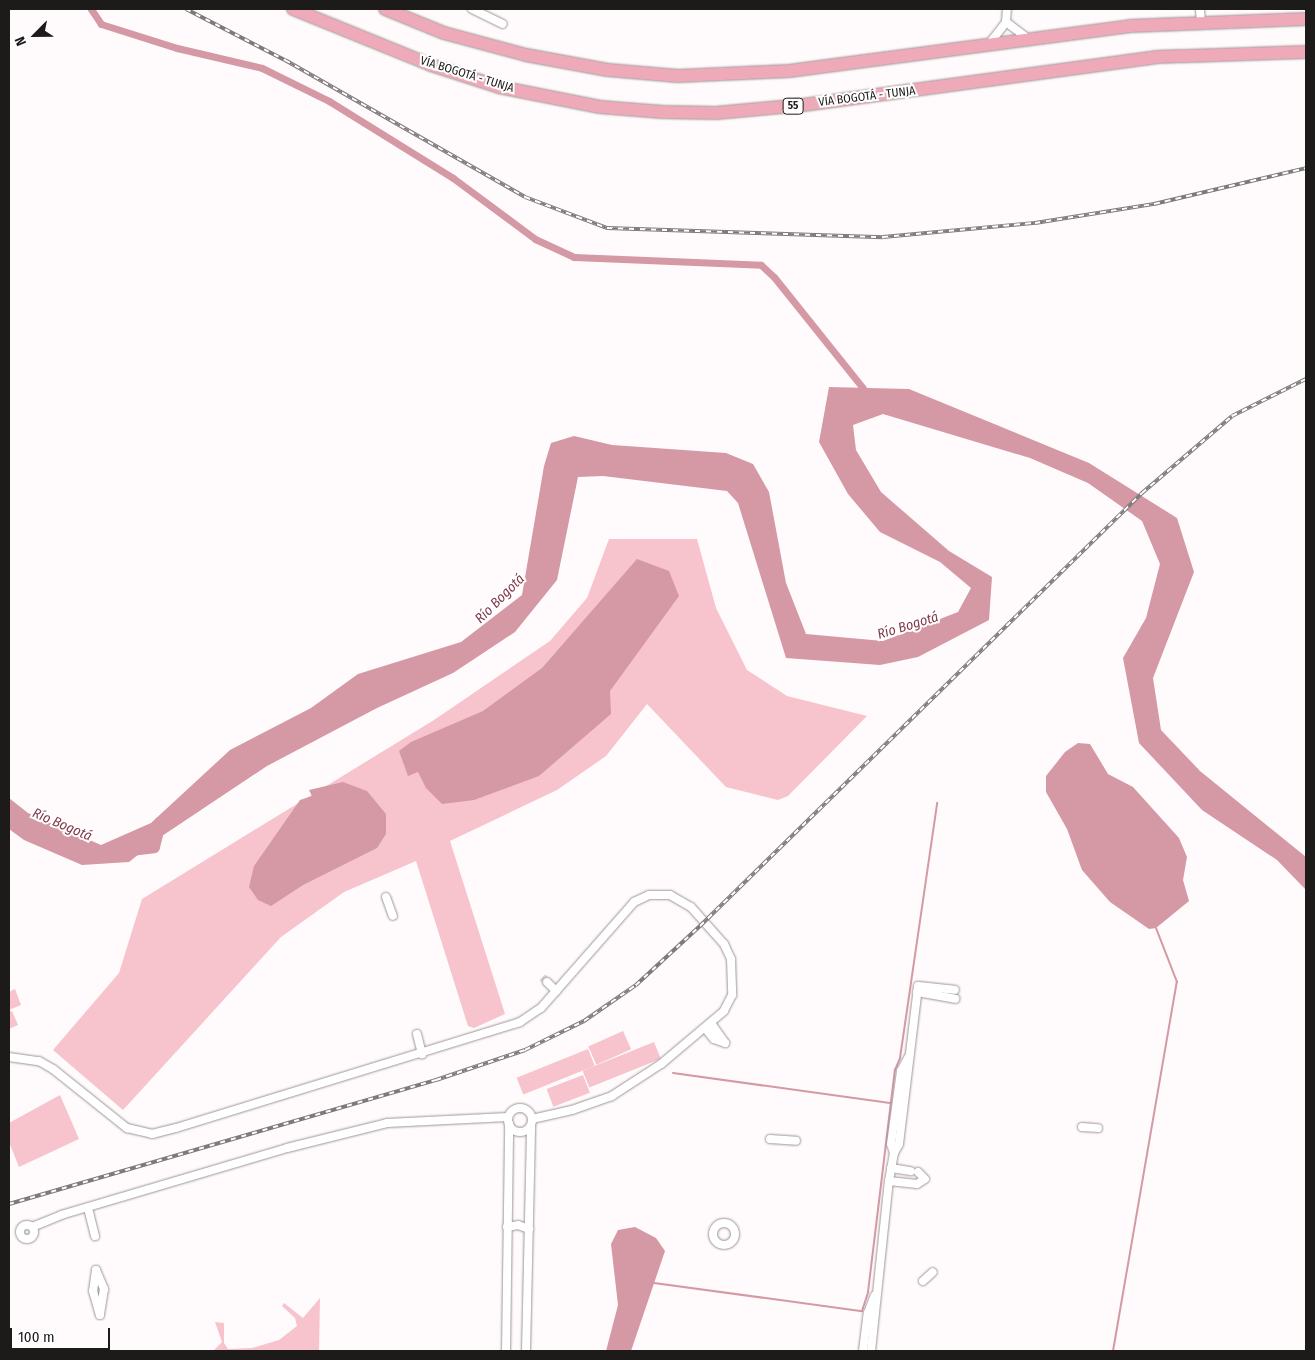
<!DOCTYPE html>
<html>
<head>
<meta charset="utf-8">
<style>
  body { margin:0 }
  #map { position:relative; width:1315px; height:1360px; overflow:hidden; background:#fffafb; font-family:"Fira Sans Condensed",sans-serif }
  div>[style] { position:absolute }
  .green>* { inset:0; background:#f7c3cc; transform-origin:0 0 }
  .water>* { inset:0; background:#d499a5 }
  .stream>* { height:2px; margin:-1px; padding:0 1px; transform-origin:1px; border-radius:1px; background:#d499a5 }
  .canal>* { height:7px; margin:-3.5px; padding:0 3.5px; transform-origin:3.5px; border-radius:3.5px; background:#d499a5 }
  .river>* { height:12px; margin:-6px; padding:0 6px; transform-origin:6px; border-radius:6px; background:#d499a5 }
  .minor-tunnel>* { height:8px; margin-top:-4px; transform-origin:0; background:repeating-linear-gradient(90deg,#ddd8d9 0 8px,transparent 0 12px) }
  .roads { filter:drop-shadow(0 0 1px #9f9596) drop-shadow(0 0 1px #9f9596) }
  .minor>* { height:8px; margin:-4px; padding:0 4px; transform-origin:4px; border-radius:4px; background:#fff }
  .minor>.ring { margin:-4px; padding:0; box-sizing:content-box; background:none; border:8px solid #fff; border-radius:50% }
  .trunk>* { height:12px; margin:-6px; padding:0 6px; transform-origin:6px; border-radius:6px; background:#eeaab8 }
  .rail>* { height:4px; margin-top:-2px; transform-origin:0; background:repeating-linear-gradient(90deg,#fff 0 5.5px,#7e7a7b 0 11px); box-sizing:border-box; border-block:1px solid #7e7a7b }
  span { translate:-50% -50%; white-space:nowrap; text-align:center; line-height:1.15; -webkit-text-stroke:4px #fff; paint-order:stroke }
  .shield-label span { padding:1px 4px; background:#fff; border:1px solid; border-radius:4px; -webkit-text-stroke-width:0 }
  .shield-label { font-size:11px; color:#1d1a1a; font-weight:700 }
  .street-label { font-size:12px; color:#1d1a1a }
  .water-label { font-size:14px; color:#81394b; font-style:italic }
  .frame { position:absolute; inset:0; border:10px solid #1d1a1a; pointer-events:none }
  .north { position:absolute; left:10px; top:10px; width:50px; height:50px; -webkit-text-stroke:4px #fff; paint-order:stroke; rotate:247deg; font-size:14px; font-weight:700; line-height:20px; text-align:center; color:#1d1a1a }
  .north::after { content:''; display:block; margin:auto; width:18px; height:22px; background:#1d1a1a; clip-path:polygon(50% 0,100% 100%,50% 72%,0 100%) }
  .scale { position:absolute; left:10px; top:1328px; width:100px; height:22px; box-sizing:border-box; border:2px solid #1d1a1a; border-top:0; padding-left:6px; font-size:15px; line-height:18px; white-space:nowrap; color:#1d1a1a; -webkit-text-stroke:4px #fff; paint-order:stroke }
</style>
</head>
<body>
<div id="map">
  <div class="green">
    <i style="clip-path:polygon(609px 539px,697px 539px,716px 608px,747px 670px,787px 696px,867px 716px,788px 796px,778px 800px,726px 787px,647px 704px,606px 756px,557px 790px,450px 841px,505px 1014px,474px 1028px,468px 1026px,416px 861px,344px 892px,281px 937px,123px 1110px,53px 1050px,119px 973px,142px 899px,434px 720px,550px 641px,587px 598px)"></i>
    <i style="clip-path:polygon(15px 989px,21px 1005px,9px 1010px,9px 992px)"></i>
    <i style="clip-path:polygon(12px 1011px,18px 1025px,9px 1029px,9px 1012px)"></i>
    <i style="left:623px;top:1031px;width:20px;height:38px;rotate:66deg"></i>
    <i style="left:654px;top:1042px;width:18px;height:77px;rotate:68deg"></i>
    <i style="left:588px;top:1049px;width:18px;height:77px;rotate:68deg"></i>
    <i style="left:583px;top:1075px;width:19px;height:39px;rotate:69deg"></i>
    <i style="clip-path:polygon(60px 1095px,79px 1139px,19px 1167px,9px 1142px,9px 1123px)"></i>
    <i style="clip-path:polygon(320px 1298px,319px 1351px,213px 1351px,222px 1342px,215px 1322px,224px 1323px,224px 1343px,228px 1349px,252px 1348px,279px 1340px,297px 1326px,295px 1318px,282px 1306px,284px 1303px,303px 1318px)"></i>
  </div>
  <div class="water">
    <i style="clip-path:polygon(829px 387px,909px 389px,1089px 463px,1177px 518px,1194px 572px,1153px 678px,1161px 730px,1200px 771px,1306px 857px,1306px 890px,1277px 860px,1202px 810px,1139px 743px,1123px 658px,1146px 618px,1160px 564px,1142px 521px,1088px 483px,1030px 458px,883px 414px,853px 425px,856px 450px,881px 492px,949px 551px,992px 577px,989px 620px,918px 657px,880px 665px,786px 658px,738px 503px,727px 491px,603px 476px,578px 477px,557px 580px,515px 632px,453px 673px,377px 708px,267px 766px,159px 838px,129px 862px,82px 865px,24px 840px,9px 829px,9px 798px,28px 813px,101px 845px,151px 823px,230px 750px,311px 708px,358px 674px,461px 642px,522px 595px,544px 466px,551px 443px,574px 436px,612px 445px,726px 453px,753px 464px,769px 492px,786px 583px,806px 634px,883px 641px,958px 612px,971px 588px,940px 562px,880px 532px,848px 494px,819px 442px)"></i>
    <i style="clip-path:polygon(637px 559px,669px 571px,679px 596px,610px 691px,611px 714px,539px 776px,474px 800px,442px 804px,426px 788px,418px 772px,408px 776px,399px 751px,411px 742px,483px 711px,542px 668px)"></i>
    <i style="clip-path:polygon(1078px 743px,1090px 744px,1108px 774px,1133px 787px,1179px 838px,1187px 857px,1183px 880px,1189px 901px,1156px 928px,1149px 929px,1110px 902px,1082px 870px,1067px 829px,1046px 792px,1046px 776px,1065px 752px)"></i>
    <i style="clip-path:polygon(343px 782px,367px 791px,386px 814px,386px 834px,377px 848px,303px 885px,271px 906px,258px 900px,249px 887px,254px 866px,300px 800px,312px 796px,309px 790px)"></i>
    <i style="clip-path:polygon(635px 1227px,656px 1238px,665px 1251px,631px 1351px,606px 1351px,618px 1305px,611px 1244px,618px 1230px)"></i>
  </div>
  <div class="stream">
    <i style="left:673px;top:1073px;width:219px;rotate:7.9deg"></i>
    <i style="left:654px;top:1283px;width:210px;rotate:7.7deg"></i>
    <i style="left:862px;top:1311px;width:20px;rotate:-72deg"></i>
    <i style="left:868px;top:1292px;width:224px;rotate:-83.1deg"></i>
    <i style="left:895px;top:1070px;width:13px;rotate:-67deg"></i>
    <i style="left:900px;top:1058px;width:258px;rotate:-81.7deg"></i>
    <i style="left:1113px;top:1351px;width:375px;rotate:-80.2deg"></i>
    <i style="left:1177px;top:982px;width:58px;rotate:-111.3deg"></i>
  </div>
  <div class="canal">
    <i style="left:91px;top:9px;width:18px;rotate:56deg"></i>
    <i style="left:101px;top:24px;width:80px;rotate:17.5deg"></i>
    <i style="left:177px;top:48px;width:87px;rotate:13.2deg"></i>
    <i style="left:262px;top:68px;width:75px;rotate:26.2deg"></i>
    <i style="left:329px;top:101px;width:146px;rotate:31.8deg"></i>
    <i style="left:453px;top:178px;width:102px;rotate:36.6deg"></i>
    <i style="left:535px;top:239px;width:43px;rotate:24.8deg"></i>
    <i style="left:574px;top:257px;width:187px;rotate:2.4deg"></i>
    <i style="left:761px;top:265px;width:18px;rotate:43deg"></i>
    <i style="left:774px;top:277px;width:142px;rotate:51.3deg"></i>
  </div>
  <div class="river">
    <i style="left:131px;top:850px;width:23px;rotate:-7deg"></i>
    <i style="left:154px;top:847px;width:25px;rotate:-76deg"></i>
  </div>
  <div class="minor-tunnel">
    <i style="left:542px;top:977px;width:7px;rotate:45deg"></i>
  </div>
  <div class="roads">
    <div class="minor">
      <i style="left:472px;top:9px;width:34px;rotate:26deg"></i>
      <i style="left:1200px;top:9px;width:13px;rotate:86deg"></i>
      <i style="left:1006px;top:22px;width:26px;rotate:37deg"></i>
      <i style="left:989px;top:44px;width:28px;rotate:-52deg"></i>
      <i style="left:1006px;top:22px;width:13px;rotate:-86deg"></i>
      <i style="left:386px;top:897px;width:20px;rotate:70deg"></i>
      <i style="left:547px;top:982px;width:13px;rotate:45deg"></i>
      <i style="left:917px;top:992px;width:39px;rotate:10deg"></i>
      <i style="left:711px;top:1023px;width:24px;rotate:55deg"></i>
      <i style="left:705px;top:1028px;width:14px;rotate:51deg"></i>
      <i style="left:714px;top:1039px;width:12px;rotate:20deg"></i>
      <i style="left:417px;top:1034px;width:21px;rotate:76deg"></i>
      <i style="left:9px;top:1057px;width:30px;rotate:8deg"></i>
      <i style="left:39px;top:1061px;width:16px;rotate:30deg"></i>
      <i style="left:53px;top:1069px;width:95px;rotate:38.6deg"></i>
      <i style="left:127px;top:1128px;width:26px;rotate:13deg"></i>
      <i style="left:152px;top:1134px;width:25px;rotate:-14deg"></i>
      <i style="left:176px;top:1128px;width:360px;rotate:-17.1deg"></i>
      <i style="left:520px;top:1022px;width:25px;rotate:-34deg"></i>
      <i style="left:541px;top:1008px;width:141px;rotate:-48.7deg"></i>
      <i style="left:634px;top:902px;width:17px;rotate:-25deg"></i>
      <i style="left:649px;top:895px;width:21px"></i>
      <i style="left:670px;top:895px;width:24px;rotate:30deg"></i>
      <i style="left:691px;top:907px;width:50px;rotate:48.3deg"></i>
      <i style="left:724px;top:944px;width:17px;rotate:65deg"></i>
      <i style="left:731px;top:959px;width:36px;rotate:88deg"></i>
      <i style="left:732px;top:995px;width:18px;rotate:117deg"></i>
      <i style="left:724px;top:1011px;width:82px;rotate:139.9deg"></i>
      <i style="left:661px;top:1064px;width:59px;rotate:146.9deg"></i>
      <i style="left:612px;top:1096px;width:42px;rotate:160.7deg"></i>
      <i style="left:572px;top:1110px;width:41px;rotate:167.3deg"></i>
      <i class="ring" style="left:508px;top:1108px;width:16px;height:16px"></i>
      <i style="left:1082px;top:1127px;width:16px;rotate:4deg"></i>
      <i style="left:770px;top:1139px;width:26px;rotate:4deg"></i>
      <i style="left:894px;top:1153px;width:9px;rotate:-108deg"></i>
      <i style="left:891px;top:1144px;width:74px;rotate:-82.2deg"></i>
      <i style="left:901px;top:1071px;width:15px;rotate:-62deg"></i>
      <i style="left:891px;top:1168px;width:20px;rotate:9deg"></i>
      <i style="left:889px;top:1181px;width:28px;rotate:6deg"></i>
      <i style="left:917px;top:1184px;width:9px;rotate:-32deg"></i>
      <i style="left:925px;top:1179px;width:10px;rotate:-135deg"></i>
      <i style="left:88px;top:1208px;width:29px;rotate:76deg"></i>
      <i class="ring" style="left:713px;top:1223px;width:14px;height:14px"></i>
      <i class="ring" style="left:20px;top:1225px;width:6px;height:6px"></i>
      <i style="left:32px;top:1227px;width:31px;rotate:-22deg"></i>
      <i style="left:61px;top:1215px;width:236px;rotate:-16.5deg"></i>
      <i style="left:287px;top:1148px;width:103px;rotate:-14deg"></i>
      <i style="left:387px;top:1123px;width:121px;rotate:-2.8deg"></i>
      <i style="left:507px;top:1227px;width:11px;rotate:-10deg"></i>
      <i style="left:518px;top:1225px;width:12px;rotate:20deg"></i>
      <i style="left:96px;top:1270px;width:21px;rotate:67deg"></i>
      <i style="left:104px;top:1289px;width:26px;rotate:99deg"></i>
      <i style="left:96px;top:1270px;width:21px;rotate:98deg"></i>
      <i style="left:93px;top:1291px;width:25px;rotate:74deg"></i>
      <i style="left:923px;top:1281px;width:13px;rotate:-42deg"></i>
      <i style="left:506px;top:1351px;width:227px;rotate:-89.2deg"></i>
      <i style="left:526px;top:1351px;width:225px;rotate:-88.7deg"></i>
      <i style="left:863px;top:1351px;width:38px;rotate:-83deg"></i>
      <i style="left:868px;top:1313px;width:19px;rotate:-69deg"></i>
      <i style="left:871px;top:1351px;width:171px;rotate:-84deg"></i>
      <i style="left:889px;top:1181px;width:28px;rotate:-80deg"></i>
      <i style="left:894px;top:1153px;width:10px;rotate:-61deg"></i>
      <i style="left:899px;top:1144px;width:159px;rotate:-83.1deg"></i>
      <i style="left:918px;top:986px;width:37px;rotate:6deg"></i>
    </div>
    <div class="trunk">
      <i style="left:293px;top:9px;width:149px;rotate:22.1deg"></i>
      <i style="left:431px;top:65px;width:71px;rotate:17.9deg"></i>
      <i style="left:499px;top:87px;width:103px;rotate:11.2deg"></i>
      <i style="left:600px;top:107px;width:63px;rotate:4.5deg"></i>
      <i style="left:663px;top:112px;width:53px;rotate:1.1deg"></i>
      <i style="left:716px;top:113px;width:87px;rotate:-5.3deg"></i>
      <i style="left:803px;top:105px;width:356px;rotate:-7.7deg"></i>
      <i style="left:1156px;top:57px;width:150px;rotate:-1.9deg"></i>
      <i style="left:385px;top:9px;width:64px;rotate:22.1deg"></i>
      <i style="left:444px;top:33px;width:85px;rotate:15deg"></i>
      <i style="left:526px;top:55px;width:83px;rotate:10.4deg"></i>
      <i style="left:608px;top:70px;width:70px;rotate:4.9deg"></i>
      <i style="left:678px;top:76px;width:111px;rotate:-2.6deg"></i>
      <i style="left:789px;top:71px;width:344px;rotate:-7.5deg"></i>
      <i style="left:1130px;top:26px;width:176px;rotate:-2.3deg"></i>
    </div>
  </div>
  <div class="rail">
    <i style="left:186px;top:9px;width:111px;rotate:27.3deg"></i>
    <i style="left:285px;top:60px;width:276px;rotate:29.7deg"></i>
    <i style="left:525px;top:197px;width:88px;rotate:20.7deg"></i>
    <i style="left:607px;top:228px;width:276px;rotate:1.9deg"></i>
    <i style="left:883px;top:237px;width:153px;rotate:-5.3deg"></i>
    <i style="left:1035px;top:223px;width:121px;rotate:-9.1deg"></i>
    <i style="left:1154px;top:204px;width:156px;rotate:-13.3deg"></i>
    <i style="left:9px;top:1204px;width:445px;rotate:-16.2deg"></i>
    <i style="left:436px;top:1080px;width:94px;rotate:-18.6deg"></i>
    <i style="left:525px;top:1050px;width:66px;rotate:-26.2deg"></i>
    <i style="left:584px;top:1021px;width:63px;rotate:-34.7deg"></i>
    <i style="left:636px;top:985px;width:87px;rotate:-42.7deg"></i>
    <i style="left:700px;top:926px;width:619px;rotate:-44.41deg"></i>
    <i style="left:1142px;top:493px;width:118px;rotate:-40.5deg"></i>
    <i style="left:1232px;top:416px;width:83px;rotate:-26.6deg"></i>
  </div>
  <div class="shield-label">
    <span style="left:793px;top:106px">55</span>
  </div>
  <div class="street-label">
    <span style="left:467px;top:75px;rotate:17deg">VÍA BOGOTÁ - TUNJA</span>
    <span style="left:867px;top:97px;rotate:-7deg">VÍA BOGOTÁ - TUNJA</span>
  </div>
  <div class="water-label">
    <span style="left:500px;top:599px;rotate:-45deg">Río Bogotá</span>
    <span style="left:908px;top:626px;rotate:-17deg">Río Bogotá</span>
    <span style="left:62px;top:825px;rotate:23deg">Río Bogotá</span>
  </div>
  <div class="frame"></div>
  <div class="north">N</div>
  <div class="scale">100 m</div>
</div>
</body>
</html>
